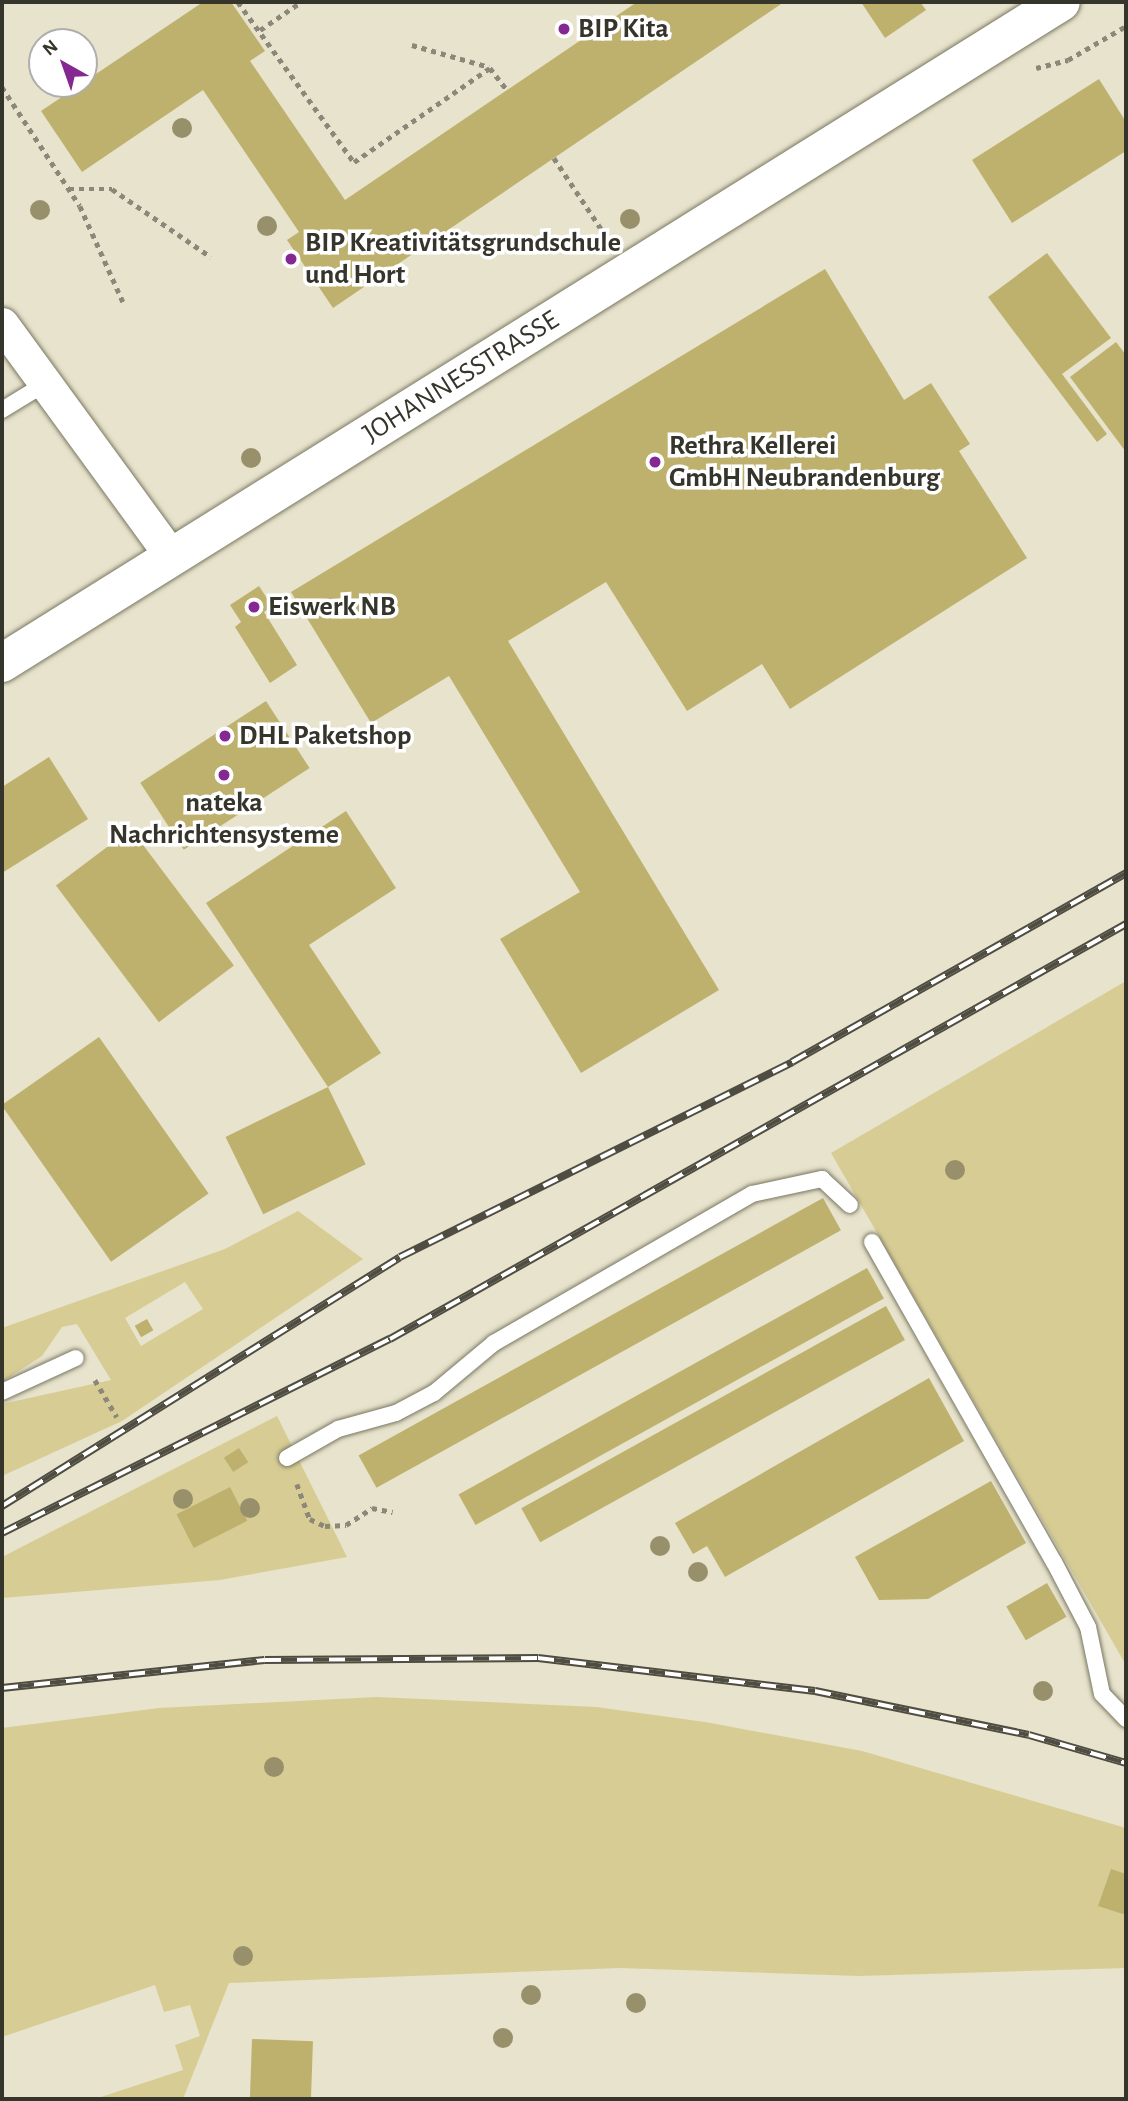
<!DOCTYPE html>
<html>
<head>
<meta charset="utf-8">
<style>
  body { margin:0 }
  #map { position:relative; width:1128px; height:2101px; overflow:hidden; background:#e7e3cc; font-family:"Alegreya Sans",sans-serif }
  div>[style] { position:absolute }
  .green>* { inset:0; background:#d7cd94 }
  .building>* { inset:0; background:#beb16e; transform-origin:0 0 }
  .path>* { height:4.5px; margin-top:-2.25px; transform-origin:0; background:repeating-linear-gradient(90deg,#8b8879 0 5px,transparent 0 10px) }
  .roads { filter:drop-shadow(0 0 2px #7a7762) drop-shadow(0 0 2px #7a7762) }
  .service>* { height:16px; margin:-8px; padding:0 8px; transform-origin:8px; border-radius:8px; background:#fff }
  .minor>* { height:33px; margin:-16.5px; padding:0 16.5px; transform-origin:16.5px; border-radius:16.5px; background:#fff }
  .secondary>* { height:38px; margin:-19px; padding:0 19px; transform-origin:19px; border-radius:19px; background:#fff }
  .rail>* { height:8px; margin-top:-4px; transform-origin:0; background:repeating-linear-gradient(90deg,#fff 0 16px,#4f4d42 0 32px); box-sizing:border-box; border-block:2px solid #4f4d42 }
  .trees>* { width:20px; height:20px; margin:-10px; border-radius:50%; background:#97906a }
  .dots>* { width:19px; height:19px; translate:-50% -50%; box-sizing:border-box; border:4px solid #fff; border-radius:50% }
  span { translate:-50% -50%; white-space:nowrap; text-align:center; line-height:1.15; -webkit-text-stroke:7px #fff; paint-order:stroke }
  .poi-label { font-size:28px; color:#36352c; font-weight:700 }
  .left { translate:0 -50%; text-align:left }
  .street-label { font-size:28px; color:#36352c }
  .frame { position:absolute; inset:0; border:4px solid #36352c; pointer-events:none }
  .north { position:absolute; left:28px; top:28px; width:70px; height:70px; box-sizing:border-box; background:#fff; border:2px solid #afaeab; border-radius:50%; rotate:320deg; font-size:19px; font-weight:700; line-height:28px; text-align:center; color:#36352c }
  .north::after { content:''; display:block; margin:auto; width:24px; height:32px; background:#862892; clip-path:polygon(50% 0,100% 100%,50% 72%,0 100%) }
</style>
</head>
<body>
<div id="map">
  <div class="green">
    <i style="clip-path:polygon(1126px 981px,1126px 1665px,831px 1153px)"></i>
    <i style="clip-path:polygon(evenodd,298px 1211px,363px 1259px,122px 1421px,2px 1476px,2px 1404px,111px 1380px,77px 1324px,62px 1327px,42px 1356px,2px 1382px,2px 1328px,225px 1249px,298px 1211px,185px 1282px,203px 1309px,141px 1346px,125px 1318px,185px 1282px)"></i>
    <i style="clip-path:polygon(277px 1416px,347px 1557px,220px 1580px,2px 1598px,2px 1557px)"></i>
    <i style="clip-path:polygon(377px 1697px,596px 1707px,705px 1722px,862px 1751px,1126px 1828px,1126px 1968px,859px 1976px,620px 1968px,229px 1983px,183px 2099px,95px 2099px,183px 2070px,175px 2045px,200px 2036px,190px 2005px,164px 2012px,155px 1985px,2px 2037px,2px 1728px,159px 1708px)"></i>
  </div>
  <div class="building">
    <i style="clip-path:polygon(203px 2px,231px 2px,265px 51px,250px 61px,345px 200px,637px 2px,781px 4px,333px 308px,287px 240px,299px 232px,203px 90px,82px 172px,41px 111px)"></i>
    <i style="clip-path:polygon(861px 2px,920px 2px,926px 10px,885px 38px)"></i>
    <i style="clip-path:polygon(1099px 79px,1126px 122px,1126px 151px,1012px 223px,972px 160px)"></i>
    <i style="clip-path:polygon(1047px 253px,1111px 338px,1062px 374px,1107px 434px,1097px 442px,988px 297px)"></i>
    <i style="clip-path:polygon(825px 269px,904px 400px,931px 383px,970px 444px,959px 451px,1027px 558px,790px 709px,762px 664px,687px 711px,606px 582px,508px 641px,719px 990px,581px 1073px,500px 939px,580px 892px,449px 676px,371px 723px,291px 592px)"></i>
    <i style="clip-path:polygon(1116px 342px,1126px 355px,1126px 452px,1070px 377px)"></i>
    <i style="clip-path:polygon(259px 586px,272px 606px,264px 612px,297px 665px,270px 683px,235px 627px,241px 622px,230px 605px)"></i>
    <i style="left:266px;top:701px;width:80px;height:150px;rotate:57deg"></i>
    <i style="clip-path:polygon(49px 757px,88px 819px,2px 873px,2px 787px)"></i>
    <i style="clip-path:polygon(346px 811px,396px 888px,309px 945px,381px 1053px,328px 1087px,206px 903px)"></i>
    <i style="left:131px;top:829px;width:171px;height:94px;rotate:53deg"></i>
    <i style="left:99px;top:1037px;width:191px;height:119px;rotate:55deg"></i>
    <i style="left:328px;top:1087px;width:86px;height:114px;rotate:64deg"></i>
    <i style="left:823px;top:1198px;width:37px;height:531px;rotate:61deg"></i>
    <i style="left:867px;top:1268px;width:35px;height:467px;rotate:61deg"></i>
    <i style="left:886px;top:1306px;width:39px;height:417px;rotate:61deg"></i>
    <i style="left:147px;top:1319px;width:13px;height:14px;rotate:61deg"></i>
    <i style="clip-path:polygon(929px 1378px,964px 1441px,725px 1577px,707px 1546px,693px 1554px,675px 1523px)"></i>
    <i style="left:239px;top:1448px;width:17px;height:18px;rotate:57deg"></i>
    <i style="clip-path:polygon(991px 1481px,1026px 1543px,928px 1599px,879px 1600px,855px 1557px)"></i>
    <i style="left:230px;top:1487px;width:38px;height:60px;rotate:63deg"></i>
    <i style="left:1047px;top:1583px;width:39px;height:47px;rotate:60deg"></i>
    <i style="clip-path:polygon(1111px 1869px,1126px 1874px,1126px 1915px,1098px 1906px)"></i>
    <i style="left:252px;top:2039px;width:61px;height:60px;rotate:2deg"></i>
  </div>
  <div class="path">
    <i style="left:238px;top:2px;width:198px;rotate:54.1deg"></i>
    <i style="left:354px;top:162px;width:165px;rotate:-34.7deg"></i>
    <i style="left:490px;top:68px;width:28px;rotate:52deg"></i>
    <i style="left:260px;top:30px;width:50px;rotate:-34.3deg"></i>
    <i style="left:412px;top:45px;width:80px;rotate:15.9deg"></i>
    <i style="left:1036px;top:68px;width:33px;rotate:-14deg"></i>
    <i style="left:1068px;top:60px;width:67px;rotate:-30.4deg"></i>
    <i style="left:2px;top:87px;width:142px;rotate:56.8deg"></i>
    <i style="left:80px;top:206px;width:107px;rotate:65.8deg"></i>
    <i style="left:554px;top:158px;width:97px;rotate:56.3deg"></i>
    <i style="left:69px;top:189px;width:43px"></i>
    <i style="left:112px;top:189px;width:120px;rotate:34.5deg"></i>
    <i style="left:95px;top:1380px;width:43px;rotate:59.3deg"></i>
    <i style="left:297px;top:1484px;width:37px;rotate:70deg"></i>
    <i style="left:310px;top:1519px;width:17px;rotate:25deg"></i>
    <i style="left:325px;top:1526px;width:21px;rotate:-3deg"></i>
    <i style="left:346px;top:1525px;width:31px;rotate:-33deg"></i>
    <i style="left:372px;top:1508px;width:21px;rotate:11deg"></i>
  </div>
  <div class="roads">
    <div class="service">
      <i style="left:2px;top:410px;width:52px;rotate:-31.5deg"></i>
      <i style="left:872px;top:1242px;width:368px;rotate:60.4deg"></i>
      <i style="left:1054px;top:1562px;width:73px;rotate:62.4deg"></i>
      <i style="left:1088px;top:1627px;width:68px;rotate:78.2deg"></i>
      <i style="left:1102px;top:1694px;width:35px;rotate:46deg"></i>
      <i style="left:2px;top:1392px;width:81px;rotate:-24.7deg"></i>
      <i style="left:287px;top:1458px;width:59px;rotate:-29.6deg"></i>
      <i style="left:338px;top:1429px;width:60px;rotate:-15.4deg"></i>
      <i style="left:396px;top:1413px;width:43px;rotate:-27.8deg"></i>
      <i style="left:434px;top:1393px;width:78px;rotate:-39.8deg"></i>
      <i style="left:494px;top:1343px;width:298px;rotate:-30deg"></i>
      <i style="left:752px;top:1194px;width:72px;rotate:-12.1deg"></i>
      <i style="left:822px;top:1179px;width:38px;rotate:43deg"></i>
    </div>
    <div class="minor">
      <i style="left:2px;top:324px;width:288px;rotate:53.9deg"></i>
    </div>
    <div class="secondary">
      <i style="left:2px;top:663px;width:1248px;rotate:-31.97deg"></i>
    </div>
  </div>
  <div class="rail">
    <i style="left:2px;top:1506px;width:469px;rotate:-32deg"></i>
    <i style="left:400px;top:1257px;width:438px;rotate:-26.4deg"></i>
    <i style="left:792px;top:1062px;width:384px;rotate:-29.5deg"></i>
    <i style="left:2px;top:1533px;width:434px;rotate:-26.6deg"></i>
    <i style="left:390px;top:1339px;width:845px;rotate:-29.42deg"></i>
    <i style="left:2px;top:1688px;width:264px;rotate:-6.1deg"></i>
    <i style="left:265px;top:1660px;width:273px;rotate:-0.4deg"></i>
    <i style="left:538px;top:1658px;width:279px;rotate:6.8deg"></i>
    <i style="left:815px;top:1691px;width:218px;rotate:11.6deg"></i>
    <i style="left:1029px;top:1735px;width:101px;rotate:16.1deg"></i>
  </div>
  <div class="trees">
    <i style="left:182px;top:128px"></i>
    <i style="left:40px;top:210px"></i>
    <i style="left:630px;top:219px"></i>
    <i style="left:267px;top:226px"></i>
    <i style="left:251px;top:458px"></i>
    <i style="left:955px;top:1170px"></i>
    <i style="left:183px;top:1499px"></i>
    <i style="left:250px;top:1508px"></i>
    <i style="left:660px;top:1546px"></i>
    <i style="left:698px;top:1572px"></i>
    <i style="left:1043px;top:1691px"></i>
    <i style="left:274px;top:1767px"></i>
    <i style="left:243px;top:1956px"></i>
    <i style="left:531px;top:1995px"></i>
    <i style="left:636px;top:2003px"></i>
    <i style="left:503px;top:2038px"></i>
  </div>
  <div class="dots">
    <i style="left:564px;top:29px;background:#862892"></i>
    <i style="left:291px;top:259px;background:#862892"></i>
    <i style="left:655px;top:462px;background:#862892"></i>
    <i style="left:254px;top:607px;background:#862892"></i>
    <i style="left:225px;top:736px;background:#862892"></i>
    <i style="left:224px;top:775px;background:#862892"></i>
  </div>
  <div class="poi-label">
    <span class="left" style="left:578px;top:29px">BIP Kita</span>
    <span class="left" style="left:305px;top:259px">BIP Kreativitätsgrundschule<br>und Hort</span>
    <span class="left" style="left:669px;top:462px">Rethra Kellerei<br>GmbH Neubrandenburg</span>
    <span class="left" style="left:268px;top:607px">Eiswerk NB</span>
    <span class="left" style="left:239px;top:736px">DHL Paketshop</span>
    <span style="left:224px;top:819px">nateka<br>Nachrichtensysteme</span>
  </div>
  <div class="street-label">
    <span style="left:461px;top:377px;rotate:-32deg">JOHANNESSTRASSE</span>
  </div>
  <div class="frame"></div>
  <div class="north">N</div>
</div>
</body>
</html>
